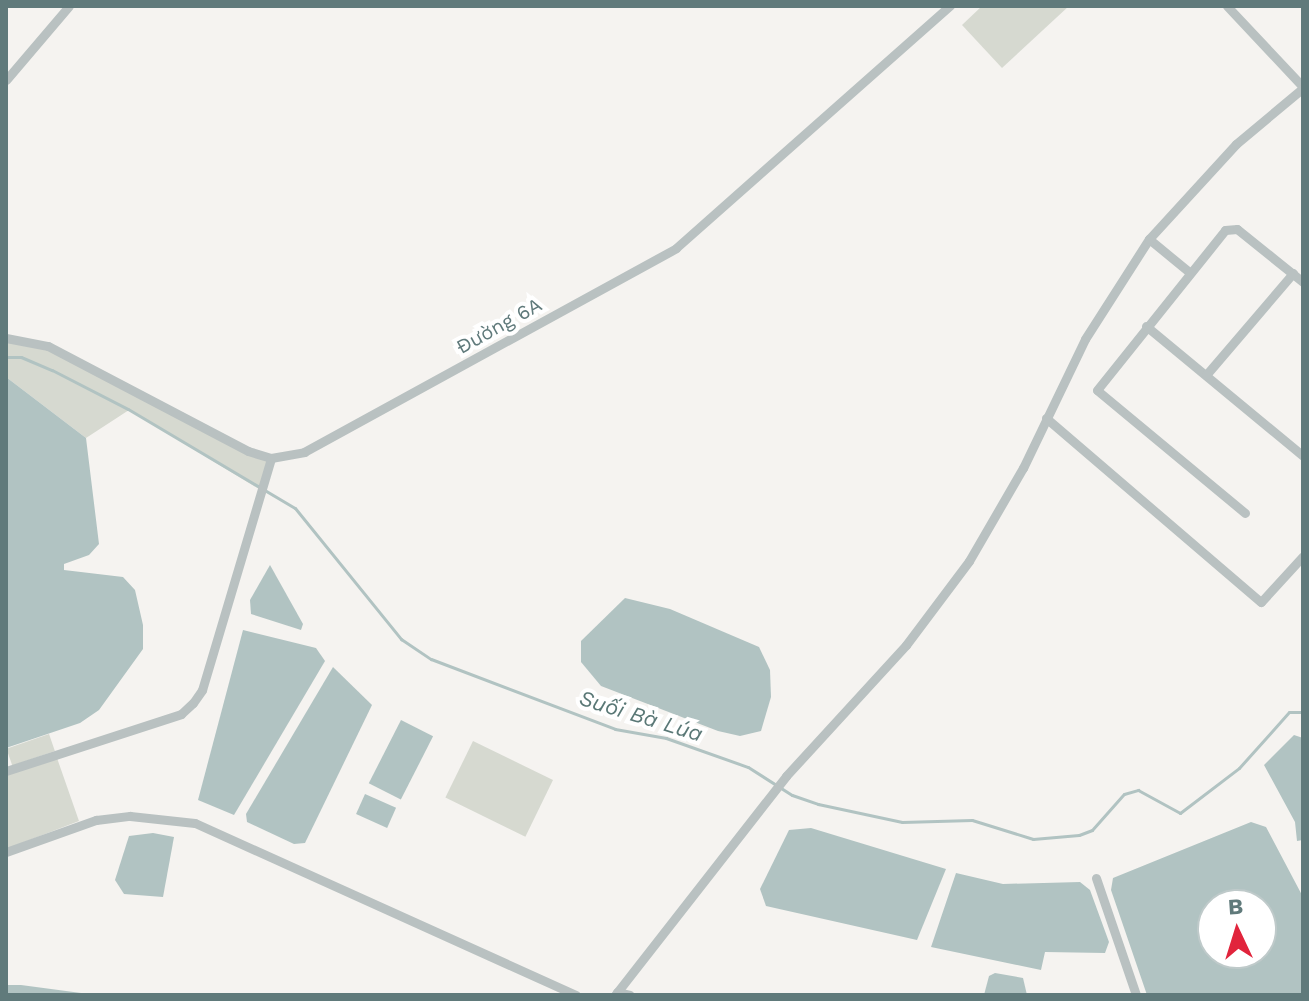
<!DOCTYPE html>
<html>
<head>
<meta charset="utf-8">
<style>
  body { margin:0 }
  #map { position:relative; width:1309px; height:1001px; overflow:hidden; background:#f5f3f0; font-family:"Work Sans",sans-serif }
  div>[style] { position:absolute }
  .green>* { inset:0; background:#d6d9d0; transform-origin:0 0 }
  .water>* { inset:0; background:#b1c3c2; transform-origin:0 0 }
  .stream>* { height:3px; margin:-1.5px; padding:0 1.5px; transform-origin:1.5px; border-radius:1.5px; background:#b1c3c2 }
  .minor>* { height:9px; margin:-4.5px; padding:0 4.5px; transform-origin:4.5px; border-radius:4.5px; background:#b9c1c1 }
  span { translate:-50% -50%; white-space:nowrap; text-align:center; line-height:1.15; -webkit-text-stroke:8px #fff; paint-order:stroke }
  .street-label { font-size:20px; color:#607a7b }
  .water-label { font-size:22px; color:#5a7876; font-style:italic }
  .frame { position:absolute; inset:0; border:8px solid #607a7b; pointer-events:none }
  .north { position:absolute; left:1197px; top:889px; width:80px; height:80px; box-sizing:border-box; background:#fff; border:2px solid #bfcaca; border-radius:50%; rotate:356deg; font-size:22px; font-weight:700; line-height:32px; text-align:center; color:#607a7b }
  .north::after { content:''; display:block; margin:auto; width:28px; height:36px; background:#e1243c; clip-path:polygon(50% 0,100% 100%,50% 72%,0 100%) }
</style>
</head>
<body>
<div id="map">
  <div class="green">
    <i style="clip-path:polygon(982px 6px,1069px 6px,1002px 68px,962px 25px)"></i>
    <i style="clip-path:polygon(6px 341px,47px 349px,267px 461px,259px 489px,129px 410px,86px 438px,6px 377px)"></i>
    <i style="left:49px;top:734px;width:18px;height:45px;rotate:71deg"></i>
    <i style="left:473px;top:741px;width:89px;height:63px;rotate:26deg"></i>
    <i style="clip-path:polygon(57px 758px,79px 821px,6px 849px,6px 774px)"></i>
  </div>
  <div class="water">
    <i style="clip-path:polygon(6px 377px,86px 438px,99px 544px,89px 555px,64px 564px,64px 570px,123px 577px,135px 590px,143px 625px,143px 649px,99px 710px,80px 723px,6px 748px)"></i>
    <i style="clip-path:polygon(270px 565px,303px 624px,301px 630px,251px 614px,250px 600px)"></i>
    <i style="clip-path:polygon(625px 598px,670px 609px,759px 647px,770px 670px,771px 697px,761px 731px,740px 736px,718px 731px,601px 686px,581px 662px,581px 641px)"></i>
    <i style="clip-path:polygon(243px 630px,316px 648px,325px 661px,234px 815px,198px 800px)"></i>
    <i style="clip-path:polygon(333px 667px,372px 705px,305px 843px,294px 844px,247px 822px,246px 814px)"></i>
    <i style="left:401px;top:720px;width:36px;height:71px;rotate:27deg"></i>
    <i style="clip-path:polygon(1294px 735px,1303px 738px,1303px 840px,1297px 841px,1295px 822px,1264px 765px)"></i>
    <i style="left:365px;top:794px;width:34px;height:22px;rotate:24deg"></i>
    <i style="clip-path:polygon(evenodd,1251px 822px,1266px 827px,1303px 897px,1303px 995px,1147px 995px,1111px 890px,1113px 878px,1251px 822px,1213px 905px,1261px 905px,1261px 953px,1213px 953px,1213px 905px)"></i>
    <i style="clip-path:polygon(811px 828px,946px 869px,917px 940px,766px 906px,760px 889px,789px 830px)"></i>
    <i style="clip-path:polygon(153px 833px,174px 837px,163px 897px,124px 894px,115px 880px,129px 836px)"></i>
    <i style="clip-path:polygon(956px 873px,1003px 884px,1080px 882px,1090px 890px,1109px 942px,1105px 953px,1045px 952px,1041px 970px,931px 947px)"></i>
    <i style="clip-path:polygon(995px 973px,1023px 978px,1027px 995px,984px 995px,989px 976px)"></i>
    <i style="clip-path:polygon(6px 985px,21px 985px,96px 995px,6px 995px)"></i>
  </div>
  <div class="stream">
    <i style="left:6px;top:357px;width:15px"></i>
    <i style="left:21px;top:357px;width:34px;rotate:23deg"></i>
    <i style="left:52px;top:370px;width:85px;rotate:27.2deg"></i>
    <i style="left:128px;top:409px;width:194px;rotate:30.7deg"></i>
    <i style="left:295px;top:508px;width:169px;rotate:51deg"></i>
    <i style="left:401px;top:639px;width:36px;rotate:34deg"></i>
    <i style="left:431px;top:659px;width:197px;rotate:20.8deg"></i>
    <i style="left:615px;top:729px;width:52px;rotate:10deg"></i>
    <i style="left:666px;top:738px;width:87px;rotate:19.5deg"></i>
    <i style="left:748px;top:767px;width:52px;rotate:32.5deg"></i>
    <i style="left:792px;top:795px;width:28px;rotate:19deg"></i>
    <i style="left:818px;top:804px;width:86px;rotate:12.1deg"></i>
    <i style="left:902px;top:822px;width:70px;rotate:-1.6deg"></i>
    <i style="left:972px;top:820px;width:64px;rotate:17.3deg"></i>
    <i style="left:1033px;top:839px;width:46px;rotate:-5deg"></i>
    <i style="left:1079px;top:835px;width:14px;rotate:-21deg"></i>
    <i style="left:1092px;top:830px;width:48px;rotate:-48.4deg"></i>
    <i style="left:1124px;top:794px;width:15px;rotate:-16deg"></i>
    <i style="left:1138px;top:790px;width:48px;rotate:28.7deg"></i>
    <i style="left:1180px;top:813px;width:74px;rotate:-37.3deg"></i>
    <i style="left:1239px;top:768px;width:75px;rotate:-48.2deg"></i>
    <i style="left:1289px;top:712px;width:14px"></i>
  </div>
  <div class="minor">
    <i style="left:1227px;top:6px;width:111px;rotate:46.8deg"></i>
    <i style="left:6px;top:80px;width:97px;rotate:-49.6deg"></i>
    <i style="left:1149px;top:239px;width:52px;rotate:39.5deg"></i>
    <i style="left:1146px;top:326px;width:204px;rotate:39.6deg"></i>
    <i style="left:6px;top:338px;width:43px;rotate:10.8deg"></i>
    <i style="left:48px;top:346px;width:226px;rotate:27.7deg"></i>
    <i style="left:248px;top:451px;width:24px;rotate:17deg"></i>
    <i style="left:271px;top:458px;width:34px;rotate:-10deg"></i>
    <i style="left:304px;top:452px;width:424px;rotate:-28.7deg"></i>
    <i style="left:676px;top:248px;width:366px;rotate:-41.5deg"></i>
    <i style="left:1206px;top:375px;width:134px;rotate:-49.5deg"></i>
    <i style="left:1046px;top:418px;width:283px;rotate:40.6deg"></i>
    <i style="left:1261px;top:602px;width:62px;rotate:-47.6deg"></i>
    <i style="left:1245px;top:513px;width:192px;rotate:-140.3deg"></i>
    <i style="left:1097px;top:390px;width:205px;rotate:-51.3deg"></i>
    <i style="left:1225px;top:230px;width:12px;rotate:-5deg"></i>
    <i style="left:1237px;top:229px;width:85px;rotate:38.8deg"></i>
    <i style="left:6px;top:771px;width:184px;rotate:-18deg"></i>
    <i style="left:181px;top:714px;width:16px;rotate:-43deg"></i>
    <i style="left:193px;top:703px;width:16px;rotate:-55deg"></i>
    <i style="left:202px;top:690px;width:242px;rotate:-73.4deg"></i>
    <i style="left:6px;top:852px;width:96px;rotate:-19.6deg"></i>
    <i style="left:96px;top:820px;width:34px;rotate:-7deg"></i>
    <i style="left:130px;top:816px;width:65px;rotate:6.1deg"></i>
    <i style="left:195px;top:823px;width:418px;rotate:24.3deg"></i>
    <i style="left:1096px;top:878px;width:124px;rotate:71.1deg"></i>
    <i style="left:617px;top:992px;width:13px;rotate:13deg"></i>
    <i style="left:615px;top:995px;width:278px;rotate:-52deg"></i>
    <i style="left:786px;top:776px;width:178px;rotate:-47.5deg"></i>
    <i style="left:906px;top:645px;width:105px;rotate:-53.1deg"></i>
    <i style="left:969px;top:561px;width:108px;rotate:-59.9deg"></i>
    <i style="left:1023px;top:468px;width:143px;rotate:-64.3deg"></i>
    <i style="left:1085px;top:339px;width:119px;rotate:-57.4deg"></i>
    <i style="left:1149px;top:239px;width:129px;rotate:-47.5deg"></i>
    <i style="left:1236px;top:144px;width:87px;rotate:-39.9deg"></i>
  </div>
  <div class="street-label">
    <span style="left:499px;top:326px;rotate:-29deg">Đường 6A</span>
  </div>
  <div class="water-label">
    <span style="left:641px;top:716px;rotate:17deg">Suối Bà Lúa</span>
  </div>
  <div class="frame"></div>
  <div class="north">B</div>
</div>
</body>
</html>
